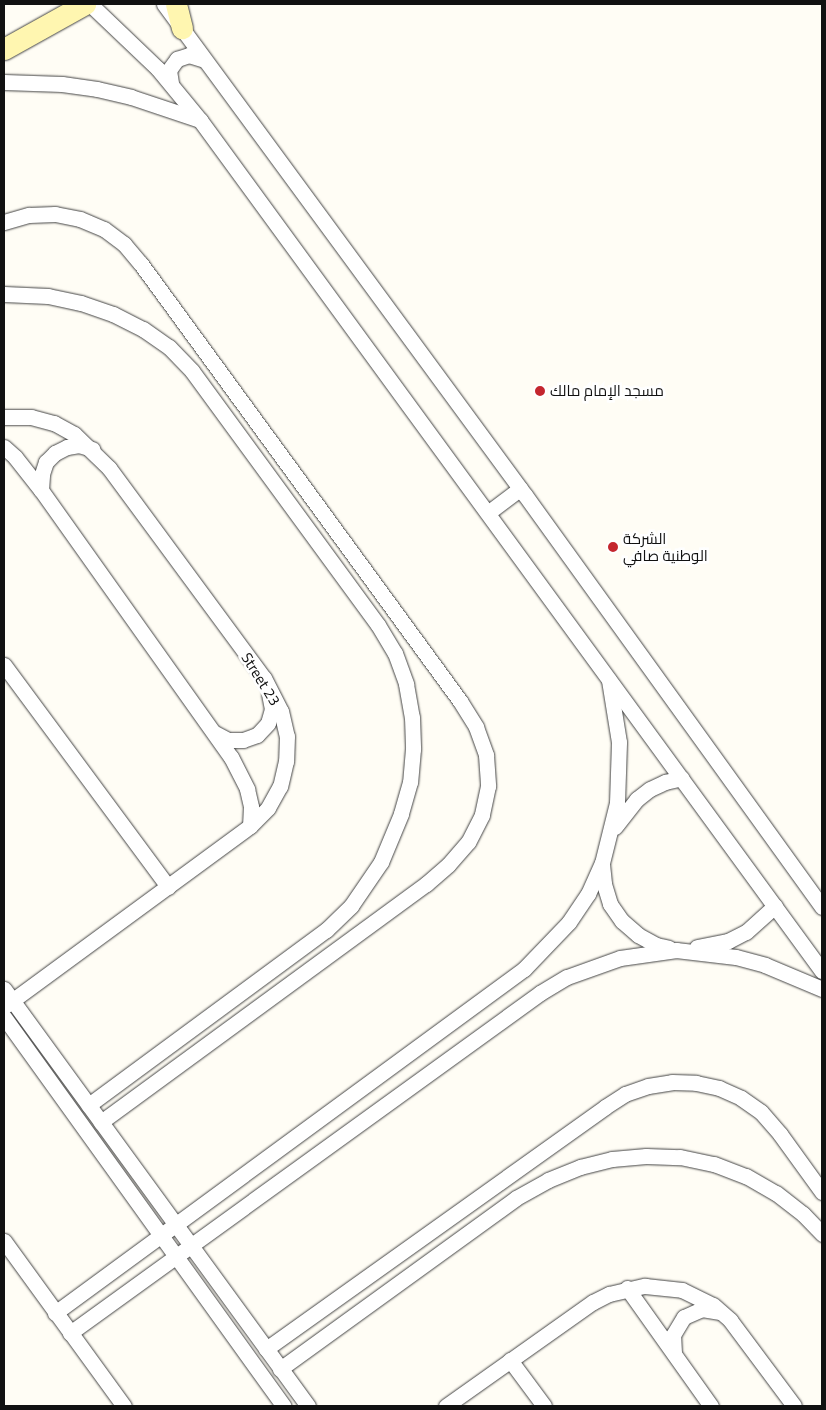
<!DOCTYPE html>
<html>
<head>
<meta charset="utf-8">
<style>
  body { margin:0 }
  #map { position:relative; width:826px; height:1410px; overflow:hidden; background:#fffdf5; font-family:Georgia,Cairo,serif }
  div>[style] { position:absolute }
  .roads { filter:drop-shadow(0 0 1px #444) drop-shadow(0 0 1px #444) }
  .street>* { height:15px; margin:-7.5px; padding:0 7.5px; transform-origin:7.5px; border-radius:7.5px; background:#fff }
  .secondary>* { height:21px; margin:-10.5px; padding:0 10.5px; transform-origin:10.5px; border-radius:10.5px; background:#fff6b0 }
  .dots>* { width:14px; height:14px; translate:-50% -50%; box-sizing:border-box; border:2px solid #fff; border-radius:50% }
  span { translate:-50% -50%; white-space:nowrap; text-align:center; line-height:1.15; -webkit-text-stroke:5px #fff; paint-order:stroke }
  .poi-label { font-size:15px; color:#111 }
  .left { translate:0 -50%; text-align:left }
  .street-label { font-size:15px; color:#111 }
  .frame { position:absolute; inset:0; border:5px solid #111; pointer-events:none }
</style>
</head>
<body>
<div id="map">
  <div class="roads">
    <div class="street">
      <i style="left:90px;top:4px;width:94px;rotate:43.7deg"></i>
      <i style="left:158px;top:69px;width:66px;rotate:50.5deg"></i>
      <i style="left:200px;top:120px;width:1054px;rotate:53.84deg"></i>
      <i style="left:164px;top:4px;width:609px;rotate:53.68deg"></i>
      <i style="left:525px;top:495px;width:508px;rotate:54.21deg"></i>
      <i style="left:4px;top:82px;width:58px;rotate:2deg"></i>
      <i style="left:62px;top:84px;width:35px;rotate:8deg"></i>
      <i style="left:97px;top:89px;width:35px;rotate:13deg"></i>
      <i style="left:131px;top:97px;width:73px;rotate:18.4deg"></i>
      <i style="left:171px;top:83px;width:13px;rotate:-99deg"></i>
      <i style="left:169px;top:70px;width:14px;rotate:-54deg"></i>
      <i style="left:177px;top:59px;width:13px;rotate:-18deg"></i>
      <i style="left:189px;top:55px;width:16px;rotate:18deg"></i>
      <i style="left:4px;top:222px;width:26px;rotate:-16deg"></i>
      <i style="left:29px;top:215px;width:26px;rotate:-2deg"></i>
      <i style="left:55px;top:214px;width:25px;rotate:11deg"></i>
      <i style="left:80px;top:219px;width:26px;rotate:23deg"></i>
      <i style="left:104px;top:229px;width:25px;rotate:37deg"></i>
      <i style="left:124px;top:244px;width:26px;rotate:50deg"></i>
      <i style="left:141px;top:264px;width:541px;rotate:53.87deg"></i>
      <i style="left:460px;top:701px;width:31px;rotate:58deg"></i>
      <i style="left:476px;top:727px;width:30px;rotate:70deg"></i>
      <i style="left:486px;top:755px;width:31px;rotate:86deg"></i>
      <i style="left:488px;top:786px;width:30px;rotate:102deg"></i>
      <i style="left:482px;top:815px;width:30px;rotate:117deg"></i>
      <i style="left:468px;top:842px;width:30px;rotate:131deg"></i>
      <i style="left:448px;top:865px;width:29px;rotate:139deg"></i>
      <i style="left:426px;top:884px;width:403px;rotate:143.8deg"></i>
      <i style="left:4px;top:294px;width:44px;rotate:2.6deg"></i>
      <i style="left:48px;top:296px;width:34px;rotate:12deg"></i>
      <i style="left:81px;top:303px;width:34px;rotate:19deg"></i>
      <i style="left:113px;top:314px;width:34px;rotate:27deg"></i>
      <i style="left:143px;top:329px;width:32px;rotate:35deg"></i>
      <i style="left:169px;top:347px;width:33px;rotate:46deg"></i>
      <i style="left:192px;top:371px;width:315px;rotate:53.8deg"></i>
      <i style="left:378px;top:625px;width:33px;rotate:59deg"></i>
      <i style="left:395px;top:653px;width:33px;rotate:70deg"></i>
      <i style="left:406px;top:684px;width:34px;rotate:80deg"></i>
      <i style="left:412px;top:717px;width:32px;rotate:88deg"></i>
      <i style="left:413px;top:749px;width:33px;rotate:95deg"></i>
      <i style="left:410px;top:782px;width:33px;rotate:106deg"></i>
      <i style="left:401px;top:814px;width:52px;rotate:112.6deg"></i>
      <i style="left:381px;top:862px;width:53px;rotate:124.3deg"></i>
      <i style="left:351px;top:906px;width:35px;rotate:136deg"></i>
      <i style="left:326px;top:930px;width:295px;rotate:143.6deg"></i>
      <i style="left:4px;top:417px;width:27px"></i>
      <i style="left:31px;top:417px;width:24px;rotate:15deg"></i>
      <i style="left:54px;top:423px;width:23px;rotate:29deg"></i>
      <i style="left:74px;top:434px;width:49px;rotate:44.2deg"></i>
      <i style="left:109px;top:468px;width:261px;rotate:53.6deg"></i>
      <i style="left:264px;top:678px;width:37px;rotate:63deg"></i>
      <i style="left:281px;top:711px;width:26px;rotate:77deg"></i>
      <i style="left:287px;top:736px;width:25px;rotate:92deg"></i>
      <i style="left:286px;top:761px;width:26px;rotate:103deg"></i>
      <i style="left:280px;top:786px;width:25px;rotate:119deg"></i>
      <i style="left:268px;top:808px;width:25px;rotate:135deg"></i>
      <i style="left:250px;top:826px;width:305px;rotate:143.7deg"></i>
      <i style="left:4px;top:447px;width:15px;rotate:42deg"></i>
      <i style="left:15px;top:457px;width:42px;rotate:51.8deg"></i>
      <i style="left:41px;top:490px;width:328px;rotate:54.6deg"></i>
      <i style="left:231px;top:757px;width:36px;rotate:63deg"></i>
      <i style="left:247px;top:789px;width:18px;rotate:77deg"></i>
      <i style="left:251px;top:807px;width:19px;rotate:93deg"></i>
      <i style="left:41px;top:490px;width:16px;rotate:-86deg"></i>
      <i style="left:42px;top:474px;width:13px;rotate:-72deg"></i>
      <i style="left:46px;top:462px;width:13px;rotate:-45deg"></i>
      <i style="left:55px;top:453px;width:13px;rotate:-27deg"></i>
      <i style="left:67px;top:447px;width:12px;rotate:-9deg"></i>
      <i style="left:79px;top:445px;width:14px;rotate:17deg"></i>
      <i style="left:489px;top:512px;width:39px;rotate:-37deg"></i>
      <i style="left:4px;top:665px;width:276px;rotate:53.5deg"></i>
      <i style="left:215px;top:733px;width:15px;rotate:28deg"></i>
      <i style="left:228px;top:740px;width:15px"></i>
      <i style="left:243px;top:740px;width:15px;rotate:-20deg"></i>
      <i style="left:257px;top:735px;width:16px;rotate:-47deg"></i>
      <i style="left:268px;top:723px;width:15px;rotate:-74deg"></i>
      <i style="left:272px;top:709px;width:15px;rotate:-101deg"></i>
      <i style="left:615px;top:827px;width:36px;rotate:-52deg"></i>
      <i style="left:637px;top:799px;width:16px;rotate:-38deg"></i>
      <i style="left:650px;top:789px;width:17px;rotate:-25deg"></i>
      <i style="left:665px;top:782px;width:17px;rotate:-13deg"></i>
      <i style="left:602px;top:864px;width:20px;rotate:84deg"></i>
      <i style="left:604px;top:884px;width:21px;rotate:73deg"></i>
      <i style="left:610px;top:904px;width:21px;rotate:55deg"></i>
      <i style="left:622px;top:921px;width:21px;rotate:41deg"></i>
      <i style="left:638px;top:935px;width:21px;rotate:29deg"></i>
      <i style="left:656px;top:945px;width:13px;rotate:13deg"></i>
      <i style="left:697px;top:947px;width:32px;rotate:-11deg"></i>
      <i style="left:728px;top:941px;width:20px;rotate:-27deg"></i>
      <i style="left:746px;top:932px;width:39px;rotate:-42deg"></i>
      <i style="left:4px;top:989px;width:516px;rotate:53.91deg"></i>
      <i style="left:4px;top:1017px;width:479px;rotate:54.3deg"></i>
      <i style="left:4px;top:1241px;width:204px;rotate:54deg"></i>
      <i style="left:627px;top:1288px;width:145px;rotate:54.6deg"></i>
      <i style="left:55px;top:1313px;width:582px;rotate:-36.26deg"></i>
      <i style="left:524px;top:969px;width:65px;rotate:-46.2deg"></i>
      <i style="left:569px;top:922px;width:34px;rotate:-56deg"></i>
      <i style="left:588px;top:894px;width:34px;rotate:-66deg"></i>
      <i style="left:602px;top:863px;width:62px;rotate:-76deg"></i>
      <i style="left:617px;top:803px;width:61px;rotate:-88.1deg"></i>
      <i style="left:619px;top:742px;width:63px;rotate:-99.2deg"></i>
      <i style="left:70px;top:1333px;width:580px;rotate:-35.88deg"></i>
      <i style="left:540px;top:993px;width:31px;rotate:-31deg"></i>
      <i style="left:567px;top:977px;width:56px;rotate:-19.7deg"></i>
      <i style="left:620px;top:958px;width:57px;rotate:-8.1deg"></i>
      <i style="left:676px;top:950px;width:60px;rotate:6.7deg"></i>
      <i style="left:736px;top:957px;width:30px;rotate:15deg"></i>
      <i style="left:765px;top:965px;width:62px;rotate:22.8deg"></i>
      <i style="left:266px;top:1349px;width:417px;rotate:-35.5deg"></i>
      <i style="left:605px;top:1107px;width:24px;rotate:-33deg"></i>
      <i style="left:625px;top:1094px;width:24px;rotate:-19deg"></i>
      <i style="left:648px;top:1086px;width:24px;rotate:-9deg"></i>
      <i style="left:672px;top:1082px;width:24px;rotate:2deg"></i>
      <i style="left:696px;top:1083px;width:24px;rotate:12deg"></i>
      <i style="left:719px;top:1088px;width:24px;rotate:24deg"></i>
      <i style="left:741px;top:1098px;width:24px;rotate:35deg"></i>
      <i style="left:761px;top:1112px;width:29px;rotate:49deg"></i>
      <i style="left:780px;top:1134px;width:72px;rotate:54.1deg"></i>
      <i style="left:674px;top:1353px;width:18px;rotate:-93deg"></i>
      <i style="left:673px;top:1335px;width:21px;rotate:-59deg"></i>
      <i style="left:684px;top:1317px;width:20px;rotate:-24deg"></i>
      <i style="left:702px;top:1309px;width:17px;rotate:10deg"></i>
      <i style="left:510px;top:1360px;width:57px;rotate:53.5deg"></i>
      <i style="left:280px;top:1369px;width:291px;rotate:-35.9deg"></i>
      <i style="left:516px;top:1198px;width:37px;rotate:-29deg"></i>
      <i style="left:548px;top:1180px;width:35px;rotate:-22deg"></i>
      <i style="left:580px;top:1167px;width:33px;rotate:-14deg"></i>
      <i style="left:612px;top:1159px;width:34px;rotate:-5deg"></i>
      <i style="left:646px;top:1156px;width:34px;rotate:2deg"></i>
      <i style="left:680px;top:1157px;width:35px;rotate:12deg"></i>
      <i style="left:714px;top:1164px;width:34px;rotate:21deg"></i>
      <i style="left:746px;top:1176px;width:34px;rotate:30deg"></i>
      <i style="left:776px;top:1193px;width:34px;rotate:38deg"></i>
      <i style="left:803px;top:1214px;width:28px;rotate:46deg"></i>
      <i style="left:446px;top:1406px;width:180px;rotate:-35.3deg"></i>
      <i style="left:593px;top:1302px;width:18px;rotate:-27deg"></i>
      <i style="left:609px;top:1294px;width:37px;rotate:-13deg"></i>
      <i style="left:645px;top:1286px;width:37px;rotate:6deg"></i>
      <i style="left:682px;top:1290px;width:34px;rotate:26deg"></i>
      <i style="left:713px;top:1305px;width:23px;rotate:41deg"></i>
      <i style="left:730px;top:1320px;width:107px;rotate:53.3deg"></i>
    </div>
    <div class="secondary">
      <i style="left:176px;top:4px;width:25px;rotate:76deg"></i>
      <i style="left:4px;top:49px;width:93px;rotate:-29.1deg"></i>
    </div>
  </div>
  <div class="dots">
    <i style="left:540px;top:391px;background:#c4262e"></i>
    <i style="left:613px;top:547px;background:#c4262e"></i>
  </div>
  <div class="poi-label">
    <span class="left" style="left:550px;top:391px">مسجد الإمام مالك</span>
    <span class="left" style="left:623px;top:547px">الشركة<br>الوطنية صافي</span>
  </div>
  <div class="street-label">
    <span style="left:261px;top:679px;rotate:58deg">Street 23</span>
  </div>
  <div class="frame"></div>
</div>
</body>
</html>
